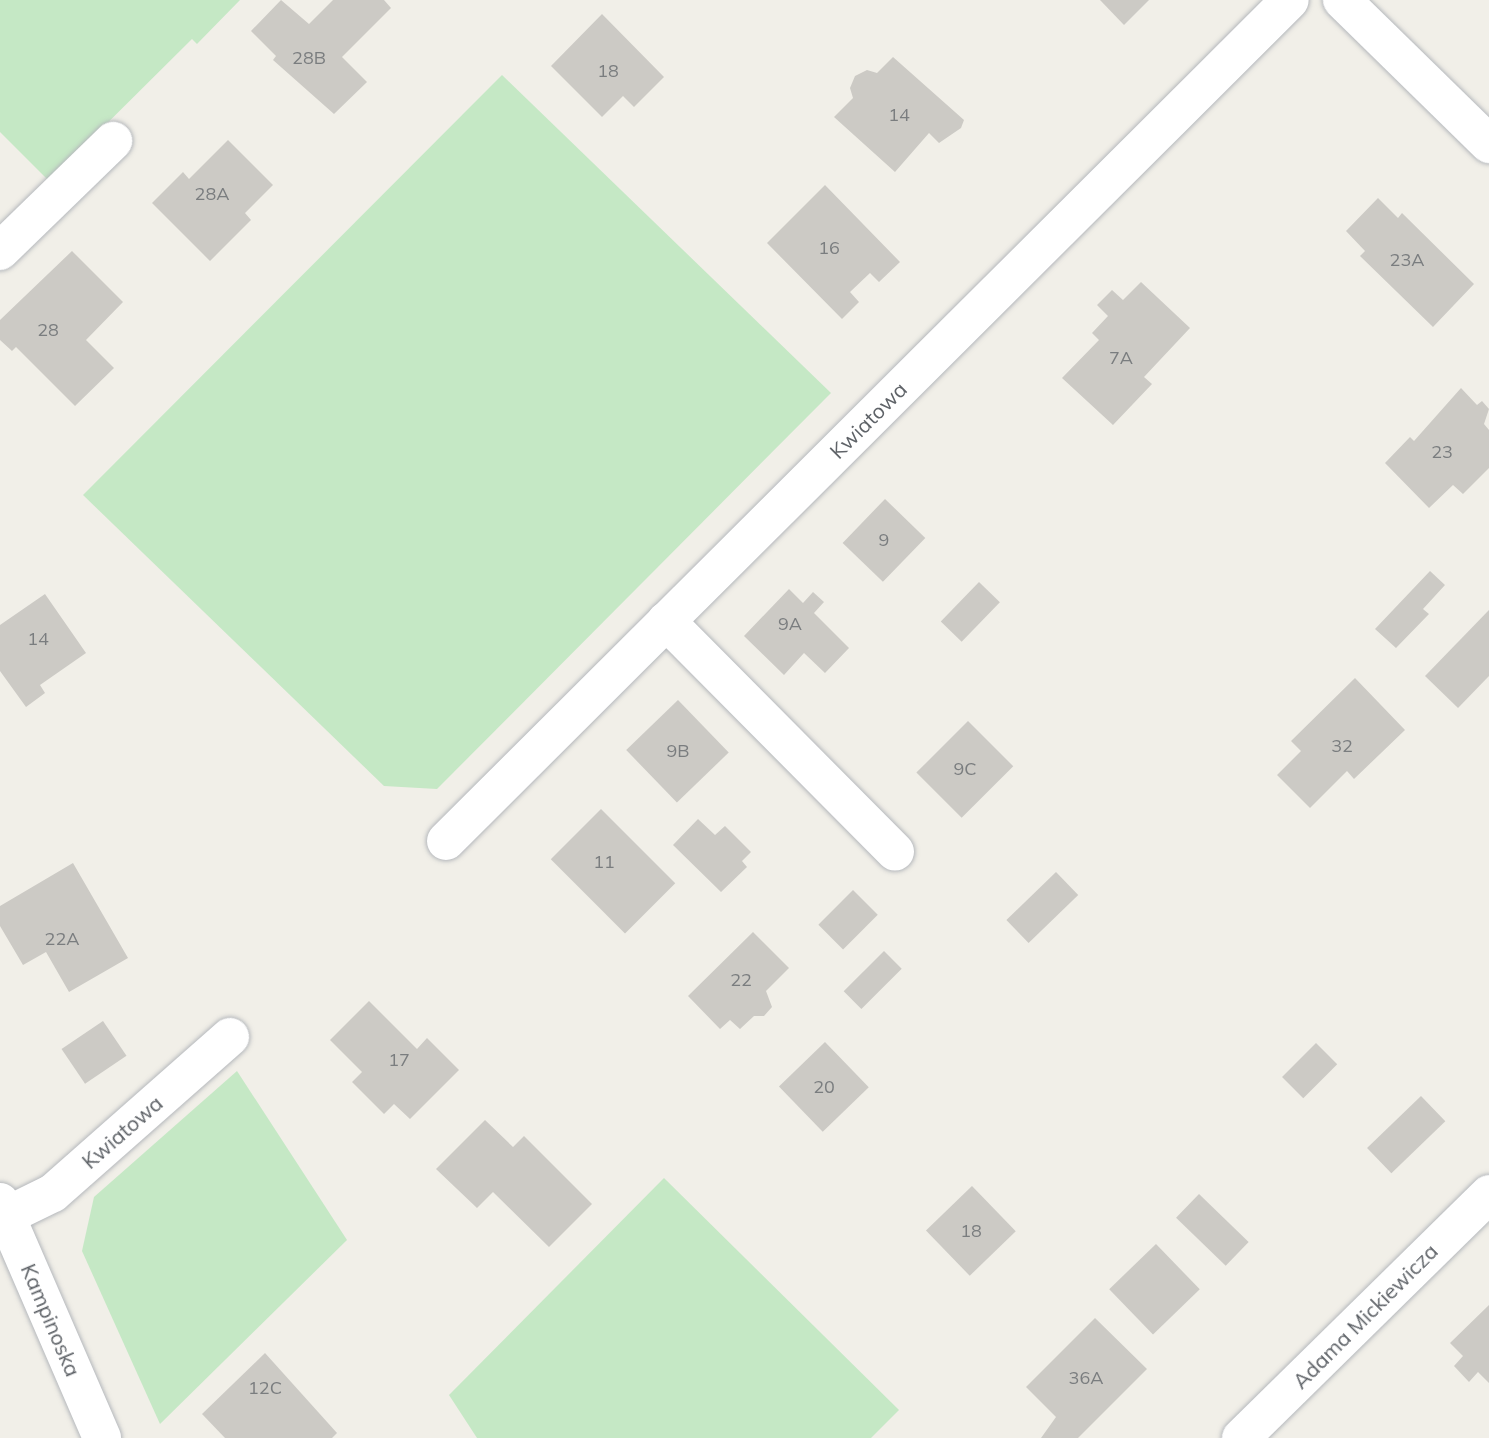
<!DOCTYPE html>
<html>
<head>
<meta charset="utf-8">
<style>
  body { margin:0 }
  #map { position:relative; width:1489px; height:1438px; overflow:hidden; background:#f1efe8; font-family:Mulish,sans-serif }
  div>[style] { position:absolute }
  .green>* { inset:0; background:#c5e8c5 }
  .building>* { inset:0; background:#cccac5; transform-origin:0 0 }
  .roads { filter:drop-shadow(0 0 2px #b5b8bc) drop-shadow(0 0 2px #b5b8bc) }
  .minor>* { height:38px; margin:-19px; padding:0 19px; transform-origin:19px; border-radius:19px; background:#fff }
  span { translate:-50% -50%; white-space:nowrap; text-align:center; line-height:1.15; -webkit-text-stroke:5px #fff; paint-order:stroke }
  .number-label { font-size:18px; color:#7a7d7f }
  .number-label span { -webkit-text-stroke-width:0 }
  .street-label { font-size:21px; color:#5f6368 }
</style>
</head>
<body>
<div id="map">
  <div class="green">
    <i style="clip-path:polygon(0 0,240px 0,197px 44px,192px 39px,49px 181px,0 132px)"></i>
    <i style="clip-path:polygon(502px 75px,831px 393px,437px 789px,384px 786px,83px 495px)"></i>
    <i style="clip-path:polygon(237px 1071px,347px 1240px,160px 1424px,82px 1251px,94px 1197px)"></i>
    <i style="clip-path:polygon(664px 1178px,899px 1410px,871px 1438px,477px 1438px,449px 1395px)"></i>
  </div>
  <div class="building">
    <i style="clip-path:polygon(281px 0,309px 24px,333px 0,384px 0,391px 8px,342px 57px,367px 82px,334px 114px,273px 60px,276px 56px,251px 31px)"></i>
    <i style="clip-path:polygon(1100px 0,1149px 0,1124px 25px)"></i>
    <i style="clip-path:polygon(602px 14px,664px 77px,634px 107px,623px 96px,602px 117px,551px 66px)"></i>
    <i style="clip-path:polygon(893px 57px,964px 120px,961px 128px,939px 143px,929px 133px,895px 172px,834px 117px,853px 98px,850px 88px,855px 76px,867px 70px,877px 73px)"></i>
    <i style="clip-path:polygon(228px 140px,273px 185px,245px 213px,251px 220px,210px 261px,152px 203px,183px 172px,189px 179px)"></i>
    <i style="clip-path:polygon(825px 185px,900px 262px,879px 282px,870px 273px,850px 292px,859px 302px,842px 319px,767px 243px)"></i>
    <i style="clip-path:polygon(1378px 198px,1398px 218px,1402px 213px,1474px 284px,1433px 327px,1360px 256px,1365px 251px,1346px 231px)"></i>
    <i style="clip-path:polygon(72px 251px,123px 302px,86px 340px,114px 368px,75px 406px,16px 347px,12px 351px,0 340px,0 320px)"></i>
    <i style="clip-path:polygon(1141px 282px,1190px 328px,1144px 377px,1152px 384px,1113px 425px,1062px 378px,1099px 340px,1092px 333px,1108px 316px,1097px 305px,1112px 290px,1123px 300px)"></i>
    <i style="clip-path:polygon(1461px 388px,1477px 405px,1482px 401px,1489px 409px,1484px 424px,1489px 430px,1489px 468px,1463px 494px,1453px 485px,1429px 508px,1385px 463px,1410px 437px,1414px 441px)"></i>
    <i style="left:885px;top:499px;width:56px;height:61px;rotate:44deg"></i>
    <i style="clip-path:polygon(1430px 571px,1445px 585px,1423px 609px,1429px 614px,1396px 648px,1375px 629px)"></i>
    <i style="left:979px;top:582px;width:29px;height:55px;rotate:44deg"></i>
    <i style="clip-path:polygon(789px 589px,803px 603px,813px 592px,824px 602px,814px 613px,849px 648px,825px 673px,804px 653px,784px 675px,744px 636px)"></i>
    <i style="clip-path:polygon(45px 594px,86px 653px,40px 685px,45px 693px,26px 707px,0 671px,0 625px)"></i>
    <i style="clip-path:polygon(1489px 610px,1489px 676px,1458px 708px,1425px 676px)"></i>
    <i style="clip-path:polygon(1355px 678px,1405px 730px,1354px 779px,1347px 771px,1310px 808px,1277px 775px,1301px 751px,1291px 741px)"></i>
    <i style="left:678px;top:700px;width:73px;height:72px;rotate:46deg"></i>
    <i style="left:968px;top:721px;width:64px;height:73px;rotate:45deg"></i>
    <i style="left:601px;top:809px;width:105px;height:71px;rotate:45deg"></i>
    <i style="clip-path:polygon(698px 819px,715px 835px,725px 826px,751px 852px,742px 861px,747px 867px,721px 892px,673px 845px)"></i>
    <i style="clip-path:polygon(73px 863px,128px 958px,69px 992px,46px 952px,23px 965px,0 926px,0 906px)"></i>
    <i style="left:1056px;top:872px;width:32px;height:69px;rotate:46deg"></i>
    <i style="left:853px;top:890px;width:35px;height:49px;rotate:45deg"></i>
    <i style="clip-path:polygon(753px 932px,789px 968px,766px 991px,772px 1007px,764px 1016px,754px 1016px,740px 1029px,730px 1020px,720px 1029px,688px 996px)"></i>
    <i style="left:884px;top:951px;width:25px;height:57px;rotate:45deg"></i>
    <i style="clip-path:polygon(369px 1001px,417px 1049px,427px 1038px,459px 1070px,410px 1119px,394px 1104px,384px 1114px,352px 1082px,362px 1072px,330px 1040px)"></i>
    <i style="left:103px;top:1021px;width:42px;height:50px;rotate:56deg"></i>
    <i style="left:825px;top:1042px;width:63px;height:64px;rotate:46deg"></i>
    <i style="left:1316px;top:1043px;width:30px;height:48px;rotate:45deg"></i>
    <i style="left:1421px;top:1096px;width:35px;height:75px;rotate:46deg"></i>
    <i style="clip-path:polygon(485px 1120px,513px 1147px,524px 1136px,592px 1204px,549px 1247px,493px 1192px,477px 1208px,436px 1169px)"></i>
    <i style="left:972px;top:1186px;width:63px;height:64px;rotate:46deg"></i>
    <i style="left:1199px;top:1194px;width:69px;height:33px;rotate:44deg"></i>
    <i style="left:1156px;top:1244px;width:63px;height:65px;rotate:46deg"></i>
    <i style="clip-path:polygon(1489px 1305px,1489px 1383px,1478px 1372px,1469px 1382px,1454px 1366px,1463px 1356px,1450px 1343px)"></i>
    <i style="clip-path:polygon(1095px 1318px,1147px 1369px,1078px 1438px,1041px 1438px,1056px 1417px,1026px 1387px)"></i>
    <i style="clip-path:polygon(265px 1353px,337px 1433px,332px 1438px,225px 1438px,202px 1414px)"></i>
  </div>
  <div class="roads">
    <div class="minor">
      <i style="left:1342px;top:0;width:206px;rotate:44.4deg"></i>
      <i style="left:0;top:251px;width:158px;rotate:-44.2deg"></i>
      <i style="left:666px;top:621px;width:325px;rotate:45.2deg"></i>
      <i style="left:446px;top:841px;width:1191px;rotate:-44.9deg"></i>
      <i style="left:0;top:1202px;width:257px;rotate:66.6deg"></i>
      <i style="left:6px;top:1216px;width:52px;rotate:-26.1deg"></i>
      <i style="left:53px;top:1193px;width:236px;rotate:-41.4deg"></i>
      <i style="left:1241px;top:1438px;width:348px;rotate:-44.5deg"></i>
    </div>
  </div>
  <div class="number-label">
    <span style="left:309px;top:58px">28B</span>
    <span style="left:608px;top:71px">18</span>
    <span style="left:899px;top:115px">14</span>
    <span style="left:212px;top:194px">28A</span>
    <span style="left:829px;top:248px">16</span>
    <span style="left:1407px;top:260px">23A</span>
    <span style="left:48px;top:330px">28</span>
    <span style="left:1121px;top:358px">7A</span>
    <span style="left:1442px;top:452px">23</span>
    <span style="left:884px;top:540px">9</span>
    <span style="left:790px;top:624px">9A</span>
    <span style="left:38px;top:639px">14</span>
    <span style="left:1342px;top:746px">32</span>
    <span style="left:678px;top:751px">9B</span>
    <span style="left:965px;top:769px">9C</span>
    <span style="left:604px;top:862px">11</span>
    <span style="left:62px;top:939px">22A</span>
    <span style="left:741px;top:980px">22</span>
    <span style="left:399px;top:1060px">17</span>
    <span style="left:824px;top:1087px">20</span>
    <span style="left:971px;top:1231px">18</span>
    <span style="left:1086px;top:1378px">36A</span>
    <span style="left:265px;top:1388px">12C</span>
  </div>
  <div class="street-label">
    <span style="left:868px;top:420px;rotate:-45deg">Kwiatowa</span>
    <span style="left:122px;top:1132px;rotate:-41deg">Kwiatowa</span>
    <span style="left:1365px;top:1316px;rotate:-45deg">Adama Mickiewicza</span>
    <span style="left:51px;top:1320px;rotate:67deg">Kampinoska</span>
  </div>
</div>
</body>
</html>
